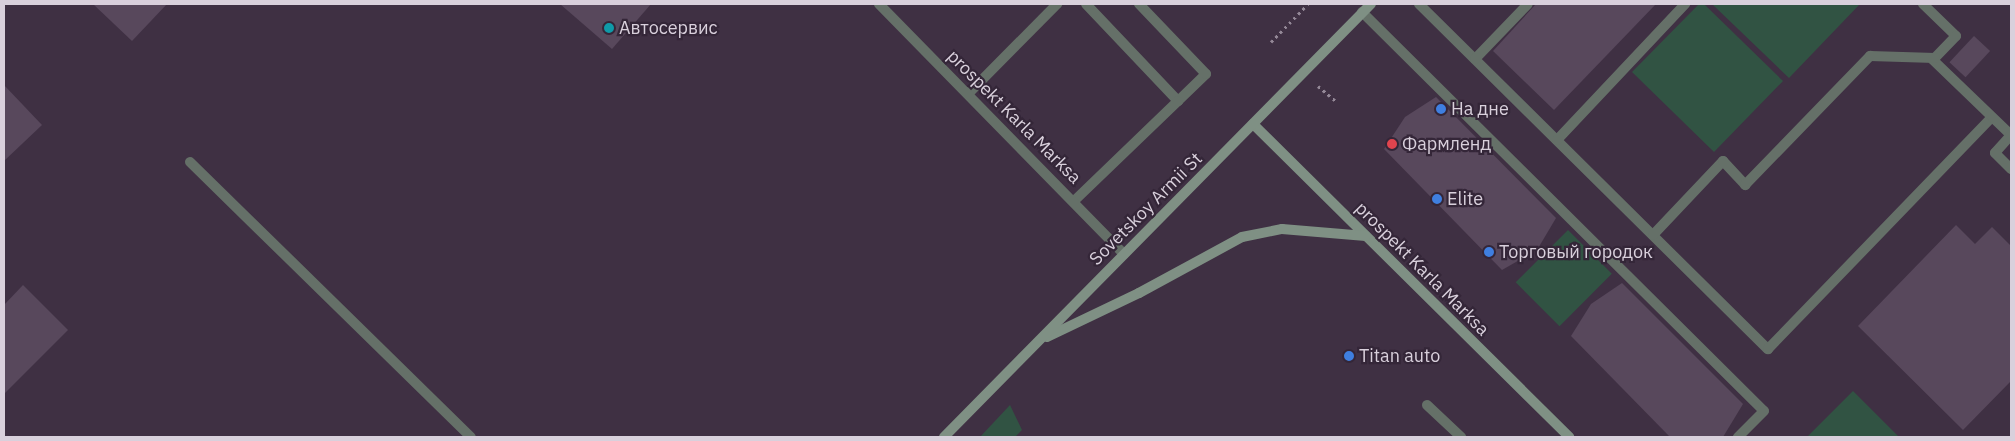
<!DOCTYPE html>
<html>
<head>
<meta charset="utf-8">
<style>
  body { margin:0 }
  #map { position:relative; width:2015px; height:441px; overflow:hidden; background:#3f3043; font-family:"IBM Plex Sans",sans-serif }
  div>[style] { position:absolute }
  .green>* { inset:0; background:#315343; transform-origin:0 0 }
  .building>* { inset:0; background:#58485c; transform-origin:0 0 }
  .path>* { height:3px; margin-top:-1.5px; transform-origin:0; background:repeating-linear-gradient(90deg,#948897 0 2.5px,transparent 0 6.5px) }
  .lane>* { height:10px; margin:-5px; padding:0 5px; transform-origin:5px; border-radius:5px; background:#657068 }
  .street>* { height:10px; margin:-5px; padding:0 5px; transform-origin:5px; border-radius:5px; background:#657068 }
  .secondary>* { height:10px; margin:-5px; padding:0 5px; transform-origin:5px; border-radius:5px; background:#7f9084 }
  .dots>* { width:14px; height:14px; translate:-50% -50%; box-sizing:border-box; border:2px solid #342638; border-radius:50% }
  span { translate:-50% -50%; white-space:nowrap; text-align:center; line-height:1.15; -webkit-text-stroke:4.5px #342638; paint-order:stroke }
  .poi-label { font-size:18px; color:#d9d0dc }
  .left { translate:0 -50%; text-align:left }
  .street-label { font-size:18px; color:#d9d0dc }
  .frame { position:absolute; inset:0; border:5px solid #d9d0dc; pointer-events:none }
</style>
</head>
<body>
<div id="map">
  <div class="green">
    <i style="clip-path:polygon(1699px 4px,1704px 4px,1783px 81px,1714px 152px,1632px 72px)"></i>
    <i style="clip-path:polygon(1712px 4px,1860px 4px,1789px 78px)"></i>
    <i style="left:1568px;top:230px;width:62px;height:74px;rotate:45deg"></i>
    <i style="clip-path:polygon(1853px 391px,1899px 437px,1807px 437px)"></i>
    <i style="clip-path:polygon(1010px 405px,1022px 430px,1015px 437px,980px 437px)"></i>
  </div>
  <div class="building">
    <i style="clip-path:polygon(93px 4px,167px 4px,132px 41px)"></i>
    <i style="clip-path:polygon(560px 4px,651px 4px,612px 49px)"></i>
    <i style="clip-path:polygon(1536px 4px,1656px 4px,1554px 110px,1493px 51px)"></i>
    <i style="left:1974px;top:36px;width:22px;height:36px;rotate:43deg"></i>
    <i style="clip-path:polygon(4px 85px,42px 125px,4px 161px)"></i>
    <i style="clip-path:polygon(1436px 97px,1556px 218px,1537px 250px,1502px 270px,1384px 149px,1405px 117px)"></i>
    <i style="clip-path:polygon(1956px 225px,1975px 244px,1992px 227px,2011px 246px,2011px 381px,1963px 430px,1858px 326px)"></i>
    <i style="clip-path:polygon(1622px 283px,1743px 404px,1723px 437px,1670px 437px,1571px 336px,1591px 304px)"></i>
    <i style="clip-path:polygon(23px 285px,68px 330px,4px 394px,4px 305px)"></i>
  </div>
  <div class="path">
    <i style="left:1271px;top:42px;width:53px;rotate:-45.8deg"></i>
    <i style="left:1318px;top:86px;width:23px;rotate:40deg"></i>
  </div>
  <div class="lane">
    <i style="left:1086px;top:4px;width:134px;rotate:46.5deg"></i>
    <i style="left:1178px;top:101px;width:39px;rotate:-44deg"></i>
    <i style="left:1206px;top:74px;width:97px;rotate:-133.7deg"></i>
    <i style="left:1419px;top:4px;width:491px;rotate:44.7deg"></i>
    <i style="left:1768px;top:349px;width:322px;rotate:-46deg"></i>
    <i style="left:1923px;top:4px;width:46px;rotate:44.1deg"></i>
    <i style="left:1956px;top:36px;width:33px;rotate:134deg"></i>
    <i style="left:1933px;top:60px;width:108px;rotate:43.9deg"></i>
    <i style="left:1362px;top:12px;width:566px;rotate:44.79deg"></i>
    <i style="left:1764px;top:411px;width:37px;rotate:135deg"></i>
    <i style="left:1475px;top:59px;width:76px;rotate:-46.1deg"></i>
    <i style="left:968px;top:94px;width:127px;rotate:-45.3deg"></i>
    <i style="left:2011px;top:135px;width:24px;rotate:132deg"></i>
    <i style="left:1995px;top:153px;width:23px;rotate:45deg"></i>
    <i style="left:1557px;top:140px;width:187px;rotate:-46.7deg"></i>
    <i style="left:190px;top:162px;width:393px;rotate:44.4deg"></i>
    <i style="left:1074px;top:201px;width:144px;rotate:-43.9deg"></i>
    <i style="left:1653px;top:235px;width:102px;rotate:-46.6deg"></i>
    <i style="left:1723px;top:161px;width:33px;rotate:47deg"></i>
    <i style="left:1745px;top:185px;width:180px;rotate:-45.9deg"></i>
    <i style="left:1870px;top:56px;width:65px;rotate:1.8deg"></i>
    <i style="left:1427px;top:405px;width:47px;rotate:43.3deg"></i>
  </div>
  <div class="street">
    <i style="left:879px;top:4px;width:350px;rotate:45.6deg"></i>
  </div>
  <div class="secondary">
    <i style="left:1253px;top:124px;width:445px;rotate:44.7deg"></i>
    <i style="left:1047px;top:337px;width:102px;rotate:-25.6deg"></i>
    <i style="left:1139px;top:293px;width:117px;rotate:-28.5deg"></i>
    <i style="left:1242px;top:237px;width:41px;rotate:-11.3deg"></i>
    <i style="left:1282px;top:229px;width:84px;rotate:4.8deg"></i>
    <i style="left:944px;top:437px;width:608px;rotate:-45.4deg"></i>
  </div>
  <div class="dots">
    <i style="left:609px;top:28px;background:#0f9aa8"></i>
    <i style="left:1441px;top:109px;background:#3f7fe0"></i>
    <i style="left:1392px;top:144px;background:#e0444e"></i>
    <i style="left:1437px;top:199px;background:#3f7fe0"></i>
    <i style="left:1489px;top:252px;background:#3f7fe0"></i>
    <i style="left:1349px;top:356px;background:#3f7fe0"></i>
  </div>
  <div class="poi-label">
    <span class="left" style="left:619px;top:28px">Автосервис</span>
    <span class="left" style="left:1451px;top:109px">На дне</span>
    <span class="left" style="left:1402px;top:144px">Фармленд</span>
    <span class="left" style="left:1447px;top:199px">Elite</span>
    <span class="left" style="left:1499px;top:252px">Торговый городок</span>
    <span class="left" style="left:1359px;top:356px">Titan auto</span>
  </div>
  <div class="street-label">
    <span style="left:1014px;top:117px;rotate:45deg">prospekt Karla Marksa</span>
    <span style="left:1146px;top:209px;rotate:-45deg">Sovetskoy Armii St</span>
    <span style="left:1422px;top:269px;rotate:45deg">prospekt Karla Marksa</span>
  </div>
  <div class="frame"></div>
</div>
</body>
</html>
